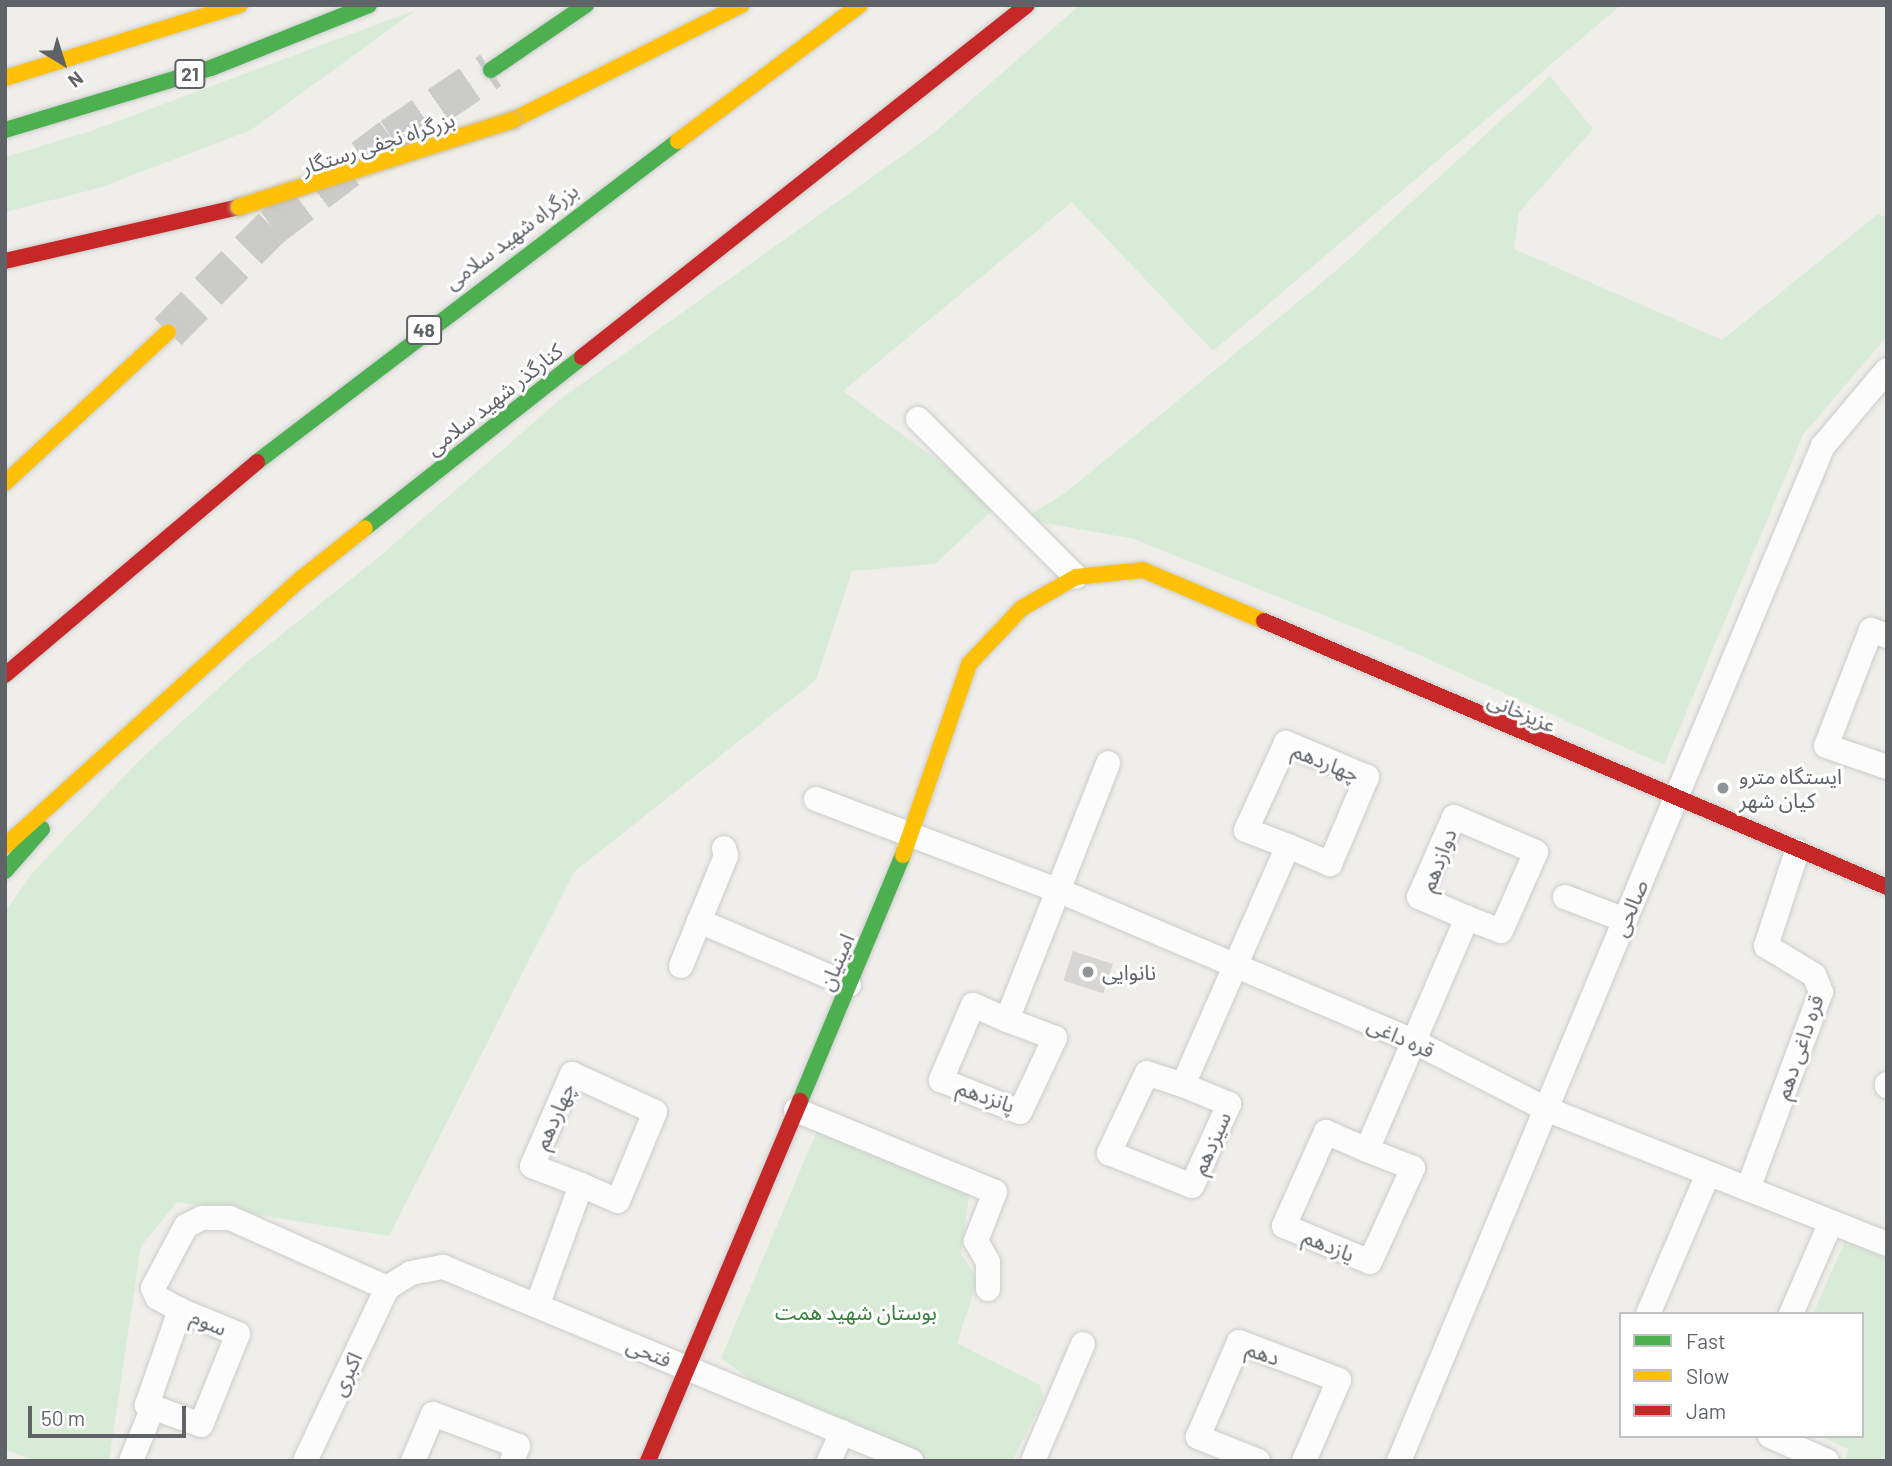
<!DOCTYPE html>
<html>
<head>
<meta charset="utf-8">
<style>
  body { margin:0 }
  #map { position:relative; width:1892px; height:1466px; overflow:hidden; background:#efeeea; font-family:Barlow,"Noto Sans Arabic",sans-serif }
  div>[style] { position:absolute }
  .green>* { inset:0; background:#d8ebd6 }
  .building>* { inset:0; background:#d6d5d3; transform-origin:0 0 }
  .highway-tunnel>* { height:38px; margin-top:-19px; transform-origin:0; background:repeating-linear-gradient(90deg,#cbcbca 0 38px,transparent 0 57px) }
  .roads { filter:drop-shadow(0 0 2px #cbcccc) drop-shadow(0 0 2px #cbcccc) }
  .street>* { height:24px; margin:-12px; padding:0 12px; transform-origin:12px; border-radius:12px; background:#fdfcfc }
  .fast>* { height:16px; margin:-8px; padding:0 8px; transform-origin:8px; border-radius:8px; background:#4caf50 }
  .slow>* { height:16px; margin:-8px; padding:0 8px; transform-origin:8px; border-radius:8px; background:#ffc107 }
  .jam>* { height:16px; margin:-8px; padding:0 8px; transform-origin:8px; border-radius:8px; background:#c62828 }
  .bridges { filter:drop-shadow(0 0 2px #c8b996) drop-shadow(0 0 2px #c8b996) }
  .slow-bridge>* { height:16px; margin:-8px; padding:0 8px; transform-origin:8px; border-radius:8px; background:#ffc107 }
  .dots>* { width:19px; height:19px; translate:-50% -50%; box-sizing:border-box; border:4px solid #fff; border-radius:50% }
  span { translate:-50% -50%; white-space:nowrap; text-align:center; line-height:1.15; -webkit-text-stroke:6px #fff; paint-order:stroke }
  .shield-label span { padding:2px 5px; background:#fff; border:2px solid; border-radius:5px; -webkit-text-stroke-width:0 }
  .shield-label { font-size:19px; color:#5f6368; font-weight:700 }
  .street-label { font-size:21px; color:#5f6368 }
  .poi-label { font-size:21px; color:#5f6368 }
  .left { translate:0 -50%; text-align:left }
  .park-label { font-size:21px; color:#348238 }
  .frame { position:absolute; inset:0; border:7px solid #5f6368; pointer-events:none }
  .legend { position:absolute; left:1619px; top:1312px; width:245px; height:126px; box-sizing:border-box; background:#fff; border:2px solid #bfc1c3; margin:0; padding:9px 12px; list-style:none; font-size:21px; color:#5f6368 }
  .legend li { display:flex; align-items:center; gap:14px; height:35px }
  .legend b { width:35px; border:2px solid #bfc1c3 }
  .north { position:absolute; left:28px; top:28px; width:70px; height:70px; -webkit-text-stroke:5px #fff; paint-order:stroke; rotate:142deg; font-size:19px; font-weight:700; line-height:28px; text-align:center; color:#5f6368 }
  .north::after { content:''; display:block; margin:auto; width:24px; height:32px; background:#5f6368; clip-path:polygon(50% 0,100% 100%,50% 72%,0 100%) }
  .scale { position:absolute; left:28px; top:1406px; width:158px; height:32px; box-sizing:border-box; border:4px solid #5f6368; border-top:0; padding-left:9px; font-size:21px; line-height:24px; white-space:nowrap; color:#5f6368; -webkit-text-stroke:5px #fff; paint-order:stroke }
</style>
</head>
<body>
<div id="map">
  <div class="green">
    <i style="clip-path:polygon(1080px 5px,1621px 5px,1213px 351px,1072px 202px,843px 391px,998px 505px,935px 564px,852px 571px,816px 680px,574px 872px,389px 1236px,177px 1202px,141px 1246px,109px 1461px,36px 1461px,5px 1449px,5px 912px,34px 871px,140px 760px,247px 662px,374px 561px,562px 398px,930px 136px)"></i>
    <i style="clip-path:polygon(416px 10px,251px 130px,99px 188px,5px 212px,5px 157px,91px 131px)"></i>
    <i style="clip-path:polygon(1550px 76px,1593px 129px,1519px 212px,1514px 249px,1722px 340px,1878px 214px,1887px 218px,1887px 336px,1803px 435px,1664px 765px,1395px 644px,1134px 539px,1023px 519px,1065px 493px,1337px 270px)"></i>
    <i style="clip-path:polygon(819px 1126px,970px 1188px,961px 1254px,978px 1279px,957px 1343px,1040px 1385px,1044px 1398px,1012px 1461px,922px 1461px,772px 1395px,721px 1358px)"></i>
    <i style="clip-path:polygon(1845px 1241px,1887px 1259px,1887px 1461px,1844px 1461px,1849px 1449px,1819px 1436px,1862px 1436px,1862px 1314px,1813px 1314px)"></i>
  </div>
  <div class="building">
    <i style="left:1073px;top:951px;width:42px;height:31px;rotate:18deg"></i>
  </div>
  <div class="highway-tunnel">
    <i style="left:168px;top:332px;width:148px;rotate:-45.3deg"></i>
    <i style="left:272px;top:227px;width:149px;rotate:-37.1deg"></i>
    <i style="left:391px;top:137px;width:120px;rotate:-33.8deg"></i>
  </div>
  <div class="roads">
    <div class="street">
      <i style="left:918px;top:419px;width:223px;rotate:45deg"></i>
      <i style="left:1887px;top:636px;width:17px;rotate:-159deg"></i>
      <i style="left:1871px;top:630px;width:124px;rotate:111.2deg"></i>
      <i style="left:1826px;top:746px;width:65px;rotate:19deg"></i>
      <i style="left:816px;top:799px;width:263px;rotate:20.7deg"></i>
      <i style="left:1062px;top:892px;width:381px;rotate:23deg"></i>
      <i style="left:1413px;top:1041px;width:149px;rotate:27.1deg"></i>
      <i style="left:1546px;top:1109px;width:367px;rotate:21.6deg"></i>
      <i style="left:1565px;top:897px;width:64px;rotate:21deg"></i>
      <i style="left:699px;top:921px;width:163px;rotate:23.1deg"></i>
      <i style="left:681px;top:966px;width:119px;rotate:-67.8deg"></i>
      <i style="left:726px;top:856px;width:8px;rotate:-104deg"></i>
      <i style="left:1007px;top:1020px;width:37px;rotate:-156deg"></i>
      <i style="left:973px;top:1005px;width:82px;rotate:113.1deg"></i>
      <i style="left:941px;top:1080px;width:85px;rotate:22.1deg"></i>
      <i style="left:1020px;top:1112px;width:82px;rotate:-64.7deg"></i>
      <i style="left:1055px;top:1038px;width:51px;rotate:-159.4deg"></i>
      <i style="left:1007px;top:1020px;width:276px;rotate:-68.5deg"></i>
      <i style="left:1887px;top:1084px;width:2px;rotate:90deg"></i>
      <i style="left:1183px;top:1085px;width:38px;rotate:-162deg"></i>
      <i style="left:1147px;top:1073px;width:89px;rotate:115.4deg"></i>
      <i style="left:1109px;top:1153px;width:89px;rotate:21.7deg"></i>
      <i style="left:1192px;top:1186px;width:90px;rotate:-65.7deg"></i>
      <i style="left:1229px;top:1104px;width:50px;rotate:-157.6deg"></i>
      <i style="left:1183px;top:1085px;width:261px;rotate:-66.3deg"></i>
      <i style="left:1288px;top:846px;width:46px;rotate:23.2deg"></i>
      <i style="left:1330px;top:864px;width:95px;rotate:-67deg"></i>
      <i style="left:1367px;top:777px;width:88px;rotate:-157.2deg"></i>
      <i style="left:1286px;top:743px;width:96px;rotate:114.7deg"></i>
      <i style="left:1246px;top:830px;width:45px;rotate:20.9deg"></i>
      <i style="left:796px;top:1110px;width:215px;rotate:22.4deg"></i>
      <i style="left:995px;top:1192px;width:53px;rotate:111.2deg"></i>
      <i style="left:976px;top:1241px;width:24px;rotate:60deg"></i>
      <i style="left:988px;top:1262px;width:27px;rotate:90deg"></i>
      <i style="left:1367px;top:1150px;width:45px;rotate:-156.3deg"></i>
      <i style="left:1326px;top:1132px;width:103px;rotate:114.1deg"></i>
      <i style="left:1284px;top:1226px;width:93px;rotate:22.7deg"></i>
      <i style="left:1370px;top:1262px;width:103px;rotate:-65.4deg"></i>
      <i style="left:1413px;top:1168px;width:49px;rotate:-158.6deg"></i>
      <i style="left:1367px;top:1150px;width:253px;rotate:-66.7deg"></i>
      <i style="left:1467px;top:918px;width:36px;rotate:21deg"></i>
      <i style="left:1501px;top:931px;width:86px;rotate:-66.1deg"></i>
      <i style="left:1536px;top:852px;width:89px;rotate:-156.9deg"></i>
      <i style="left:1454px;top:817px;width:87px;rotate:113.6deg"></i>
      <i style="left:1419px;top:897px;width:52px;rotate:23.6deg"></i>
      <i style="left:1748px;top:1189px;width:210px;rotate:-69.7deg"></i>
      <i style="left:1821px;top:992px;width:18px;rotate:-112deg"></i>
      <i style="left:1814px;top:975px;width:56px;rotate:-148.9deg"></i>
      <i style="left:1766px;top:946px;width:100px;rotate:-71.9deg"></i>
      <i style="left:387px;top:1288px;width:28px;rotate:-32deg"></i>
      <i style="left:411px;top:1273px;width:33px;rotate:-11deg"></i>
      <i style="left:443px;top:1267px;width:507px;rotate:22.52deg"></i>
      <i style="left:537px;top:1306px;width:129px;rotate:-70deg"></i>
      <i style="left:581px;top:1185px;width:40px;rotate:23.4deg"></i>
      <i style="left:618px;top:1201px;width:96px;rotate:-67.4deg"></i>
      <i style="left:655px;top:1112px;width:91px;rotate:-155.4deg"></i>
      <i style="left:572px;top:1074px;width:100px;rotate:113.5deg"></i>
      <i style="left:532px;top:1166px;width:53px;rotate:21.2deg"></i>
      <i style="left:180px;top:1310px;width:26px;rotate:-151deg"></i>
      <i style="left:157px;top:1297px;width:10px;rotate:-114deg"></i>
      <i style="left:153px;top:1288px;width:70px;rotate:-62deg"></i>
      <i style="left:186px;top:1226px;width:18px;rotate:-27deg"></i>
      <i style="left:202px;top:1218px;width:28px"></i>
      <i style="left:230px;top:1218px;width:172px;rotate:24deg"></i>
      <i style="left:180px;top:1310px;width:63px;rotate:22.5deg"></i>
      <i style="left:238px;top:1334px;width:98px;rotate:112.1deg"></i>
      <i style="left:201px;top:1425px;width:58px;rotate:-159.7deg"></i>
      <i style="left:147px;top:1405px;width:101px;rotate:-70.8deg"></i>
      <i style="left:1648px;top:1314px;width:152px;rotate:-66.8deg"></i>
      <i style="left:1791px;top:1314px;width:100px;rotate:-66.5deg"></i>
      <i style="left:1770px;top:1436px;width:62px;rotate:23.7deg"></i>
      <i style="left:131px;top:1461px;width:58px;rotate:-67.8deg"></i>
      <i style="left:305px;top:1461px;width:191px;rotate:-64.6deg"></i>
      <i style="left:413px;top:1461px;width:51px;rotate:-66.9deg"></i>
      <i style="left:433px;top:1414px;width:91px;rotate:20.6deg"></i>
      <i style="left:518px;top:1446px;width:16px;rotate:112deg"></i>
      <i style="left:829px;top:1461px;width:32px;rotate:-66deg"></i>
      <i style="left:1033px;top:1461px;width:127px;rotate:-66.9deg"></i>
      <i style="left:1258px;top:1461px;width:65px;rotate:-158.2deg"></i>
      <i style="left:1198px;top:1437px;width:103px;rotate:-66.7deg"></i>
      <i style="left:1239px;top:1342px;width:107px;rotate:20.8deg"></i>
      <i style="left:1339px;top:1380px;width:88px;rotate:113.4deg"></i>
      <i style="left:1399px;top:1461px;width:1100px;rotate:-67.33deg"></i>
      <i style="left:1823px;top:446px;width:99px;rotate:-49.9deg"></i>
    </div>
    <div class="fast">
      <i style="left:491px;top:70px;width:115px;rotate:-34.4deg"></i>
      <i style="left:5px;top:130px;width:215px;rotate:-16.8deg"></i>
      <i style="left:211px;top:68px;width:170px;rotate:-21.7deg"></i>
      <i style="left:257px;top:462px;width:529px;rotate:-37.32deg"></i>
      <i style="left:365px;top:528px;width:276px;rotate:-38.2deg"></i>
      <i style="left:5px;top:871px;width:56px;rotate:-48.6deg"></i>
      <i style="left:800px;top:1101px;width:267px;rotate:-67.3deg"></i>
    </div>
    <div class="slow">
      <i style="left:5px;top:78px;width:246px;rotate:-17.3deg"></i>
      <i style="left:513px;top:120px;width:256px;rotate:-26.7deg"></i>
      <i style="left:678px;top:141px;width:227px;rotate:-36.8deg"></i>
      <i style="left:5px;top:483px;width:222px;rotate:-42.8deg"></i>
      <i style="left:5px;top:846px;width:400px;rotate:-42.1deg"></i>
      <i style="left:302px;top:578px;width:80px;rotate:-38.4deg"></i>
      <i style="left:903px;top:855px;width:202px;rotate:-70.9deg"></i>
      <i style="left:969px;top:664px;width:77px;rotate:-46.6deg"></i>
      <i style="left:1022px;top:608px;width:62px;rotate:-29.9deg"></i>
      <i style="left:1076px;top:577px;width:67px;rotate:-6deg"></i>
      <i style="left:1143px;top:570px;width:131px;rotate:22.9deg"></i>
    </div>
    <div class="jam">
      <i style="left:5px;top:261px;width:240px;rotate:-13deg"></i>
      <i style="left:582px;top:357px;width:567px;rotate:-38.34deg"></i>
      <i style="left:1264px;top:621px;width:677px;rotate:23.12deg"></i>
      <i style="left:5px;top:675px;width:330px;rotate:-40.2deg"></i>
      <i style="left:648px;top:1461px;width:391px;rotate:-67.1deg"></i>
    </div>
  </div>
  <div class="bridges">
    <div class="slow-bridge">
      <i style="left:239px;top:207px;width:287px;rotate:-17.6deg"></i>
    </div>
  </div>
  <div class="dots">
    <i style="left:1723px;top:788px;background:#919496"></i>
    <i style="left:1088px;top:972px;background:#919496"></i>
  </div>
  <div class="shield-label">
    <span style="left:190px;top:74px">21</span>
    <span style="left:424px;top:330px">48</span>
  </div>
  <div class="street-label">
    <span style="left:378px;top:143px;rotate:-18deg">بزرگراه نجفی رستگار</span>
    <span style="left:511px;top:236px;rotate:-37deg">بزرگراه شهید سلامی</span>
    <span style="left:494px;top:399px;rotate:-38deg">کنارگذر شهید سلامی</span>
    <span style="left:1522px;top:712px;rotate:23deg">عزیزخانی</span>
    <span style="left:1326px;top:762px;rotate:22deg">چهاردهم</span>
    <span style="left:1438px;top:860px;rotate:-69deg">دوازدهم</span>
    <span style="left:1630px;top:908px;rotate:-67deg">صالحی</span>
    <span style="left:836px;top:962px;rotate:-67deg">امینیان</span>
    <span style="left:1401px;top:1037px;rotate:24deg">قره داغی</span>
    <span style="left:1799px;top:1047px;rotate:-71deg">قره داغی دهم</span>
    <span style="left:986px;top:1096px;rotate:19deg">پانزدهم</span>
    <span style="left:554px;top:1116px;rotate:-66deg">چهاردهم</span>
    <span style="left:1211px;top:1143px;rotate:-66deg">سیزدهم</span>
    <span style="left:1329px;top:1245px;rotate:22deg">یازدهم</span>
    <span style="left:209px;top:1322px;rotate:23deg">سوم</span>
    <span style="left:649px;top:1352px;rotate:22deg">فتحی</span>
    <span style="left:1263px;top:1353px;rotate:19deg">دهم</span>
    <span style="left:346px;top:1374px;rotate:-65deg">اکبری</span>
  </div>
  <div class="poi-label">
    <span class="left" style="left:1739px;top:788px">ایستگاه مترو<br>کیان شهر</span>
    <span class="left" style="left:1102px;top:972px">نانوایی</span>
  </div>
  <div class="park-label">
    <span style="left:856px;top:1312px">بوستان شهید همت</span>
  </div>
  <div class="frame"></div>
  <ul class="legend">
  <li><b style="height:9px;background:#4caf50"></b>Fast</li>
  <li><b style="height:9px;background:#ffc107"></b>Slow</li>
  <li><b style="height:9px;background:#c62828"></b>Jam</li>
  </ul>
  <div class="north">N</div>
  <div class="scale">50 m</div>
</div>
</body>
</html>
